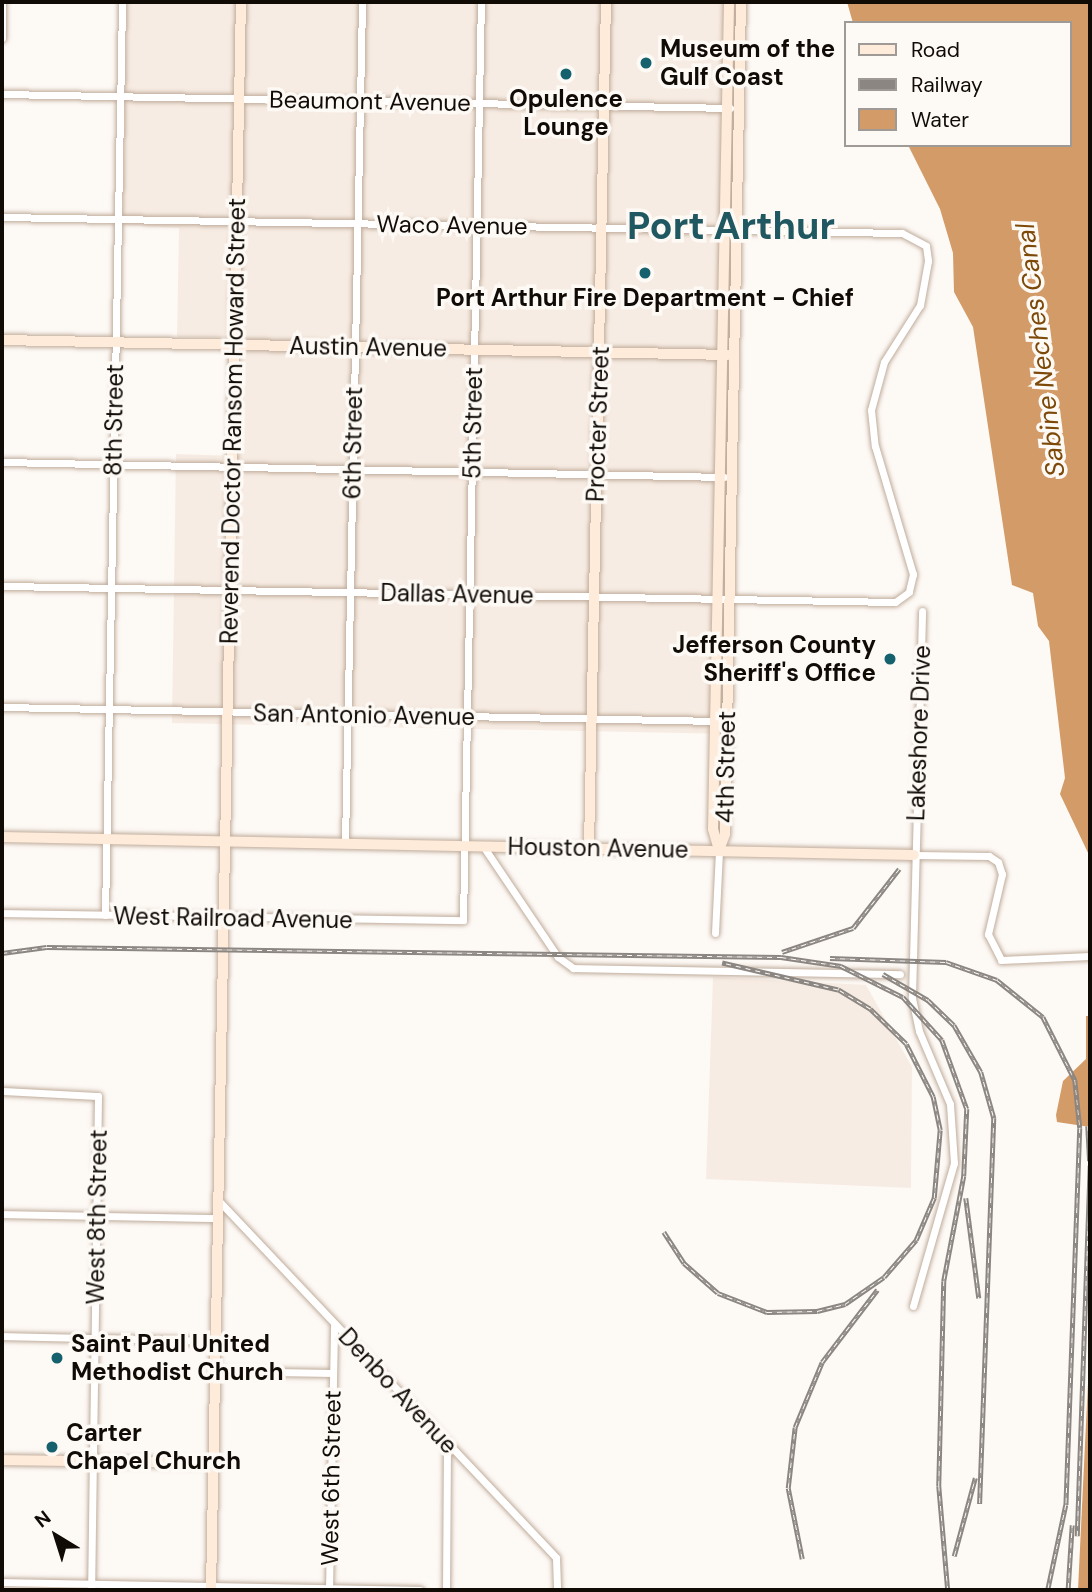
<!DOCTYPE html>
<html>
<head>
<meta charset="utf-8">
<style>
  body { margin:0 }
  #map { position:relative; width:1092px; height:1592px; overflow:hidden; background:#fdf9f5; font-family:"DM Sans",sans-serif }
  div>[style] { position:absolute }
  .built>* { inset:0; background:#f7ece3 }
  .water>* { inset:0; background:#d29b68 }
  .roads { filter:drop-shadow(0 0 2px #c0ac9b) drop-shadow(0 0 2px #c0ac9b) }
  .street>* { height:7px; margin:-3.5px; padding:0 3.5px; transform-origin:3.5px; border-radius:3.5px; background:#fff }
  .secondary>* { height:10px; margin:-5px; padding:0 5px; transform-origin:5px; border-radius:5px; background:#feebda }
  .rail>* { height:4.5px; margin-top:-2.25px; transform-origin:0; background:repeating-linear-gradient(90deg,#fdf9f5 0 5px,#8b8681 0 10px); box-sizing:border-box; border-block:2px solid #8b8681 }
  .dots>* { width:19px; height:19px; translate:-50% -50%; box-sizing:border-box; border:4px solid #fdf9f5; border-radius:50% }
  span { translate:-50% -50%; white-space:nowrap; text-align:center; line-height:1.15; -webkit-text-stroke:7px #fdf9f5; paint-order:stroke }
  .poi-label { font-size:24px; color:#110b06; font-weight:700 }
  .left { translate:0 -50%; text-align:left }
  .right { translate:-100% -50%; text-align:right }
  .street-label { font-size:24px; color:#110b06 }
  .water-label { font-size:26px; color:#7d4909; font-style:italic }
  .town-label { font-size:38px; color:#205862; font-weight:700 }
  .frame { position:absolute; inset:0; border:4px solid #110b06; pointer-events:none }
  .legend { position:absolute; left:844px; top:21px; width:228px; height:126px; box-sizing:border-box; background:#fdf9f5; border:2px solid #9f9a95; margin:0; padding:9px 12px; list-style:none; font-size:21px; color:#110b06 }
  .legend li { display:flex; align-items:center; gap:14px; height:35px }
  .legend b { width:35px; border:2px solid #9f9a95 }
  .north { position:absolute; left:21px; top:1501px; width:70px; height:70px; -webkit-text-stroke:5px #fdf9f5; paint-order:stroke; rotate:322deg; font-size:19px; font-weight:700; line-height:28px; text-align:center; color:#110b06 }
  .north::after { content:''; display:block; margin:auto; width:24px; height:32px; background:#110b06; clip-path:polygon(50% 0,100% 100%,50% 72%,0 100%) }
</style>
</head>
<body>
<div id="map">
  <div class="built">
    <i style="clip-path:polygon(127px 2px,746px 2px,732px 734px,172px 723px,176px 454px,239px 456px,242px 337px,177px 337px,179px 228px,123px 225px)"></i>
    <i style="clip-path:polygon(713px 977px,866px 985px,912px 1067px,911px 1188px,706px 1179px)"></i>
  </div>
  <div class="water">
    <i style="clip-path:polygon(847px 2px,1090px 2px,1090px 857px,1060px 794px,1065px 778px,1049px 641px,1038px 626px,1033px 593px,1012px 585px,973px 327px,954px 292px,953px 253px,940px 209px,908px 145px,1069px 145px,1069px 23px,853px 23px)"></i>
    <i style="clip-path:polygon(1086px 1016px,1090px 1016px,1090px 1127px,1057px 1122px,1056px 1115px,1063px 1081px,1086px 1059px)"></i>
    <i style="clip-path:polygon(1090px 1341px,1090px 1590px,1078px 1590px)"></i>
  </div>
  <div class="roads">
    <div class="street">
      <i style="left:2px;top:38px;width:36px;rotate:-90deg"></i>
      <i style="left:2px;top:94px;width:728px;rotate:1.1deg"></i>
      <i style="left:2px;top:217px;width:900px;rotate:1.02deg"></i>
      <i style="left:902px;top:233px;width:27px;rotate:28deg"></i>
      <i style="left:926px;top:246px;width:15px;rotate:82deg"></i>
      <i style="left:928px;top:261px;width:45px;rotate:100.3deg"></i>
      <i style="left:920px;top:305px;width:67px;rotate:122.3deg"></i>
      <i style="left:884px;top:362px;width:50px;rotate:105.2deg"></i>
      <i style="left:871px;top:410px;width:36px;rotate:84deg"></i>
      <i style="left:875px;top:446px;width:134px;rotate:73.5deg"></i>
      <i style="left:913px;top:574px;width:18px;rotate:103deg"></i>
      <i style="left:909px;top:592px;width:17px;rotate:144deg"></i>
      <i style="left:895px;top:602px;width:893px;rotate:-178.97deg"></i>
      <i style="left:2px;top:462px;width:722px;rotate:1.19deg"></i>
      <i style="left:2px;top:707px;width:717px;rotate:1.12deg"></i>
      <i style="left:345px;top:843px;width:841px;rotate:-88.84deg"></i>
      <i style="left:483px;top:846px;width:134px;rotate:56deg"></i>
      <i style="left:558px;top:957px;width:19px;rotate:36deg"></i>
      <i style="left:573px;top:968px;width:327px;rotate:1.1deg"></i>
      <i style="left:914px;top:855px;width:75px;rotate:0.8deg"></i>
      <i style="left:989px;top:856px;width:11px;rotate:34deg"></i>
      <i style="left:998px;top:862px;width:13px;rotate:72deg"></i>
      <i style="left:1002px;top:874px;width:62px;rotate:103.1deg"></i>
      <i style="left:988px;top:934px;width:29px;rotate:63deg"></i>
      <i style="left:1001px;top:960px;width:89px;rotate:-2.6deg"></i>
      <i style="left:2px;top:913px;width:461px;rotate:0.9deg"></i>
      <i style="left:463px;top:920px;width:918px;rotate:-88.88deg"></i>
      <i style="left:105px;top:915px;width:913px;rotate:-88.93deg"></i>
      <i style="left:715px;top:933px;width:83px;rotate:-87.2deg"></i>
      <i style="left:2px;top:1091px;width:96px;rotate:3deg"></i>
      <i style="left:98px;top:1096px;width:494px;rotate:90.8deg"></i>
      <i style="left:218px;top:1200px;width:492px;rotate:46.6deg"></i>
      <i style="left:556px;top:1558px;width:32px;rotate:88deg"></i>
      <i style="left:2px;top:1214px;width:216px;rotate:1.1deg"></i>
      <i style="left:913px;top:1306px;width:149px;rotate:-74deg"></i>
      <i style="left:954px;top:1163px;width:59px;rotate:-93.9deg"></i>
      <i style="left:950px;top:1104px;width:79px;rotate:-113deg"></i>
      <i style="left:919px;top:1031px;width:35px;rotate:-102deg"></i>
      <i style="left:912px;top:997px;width:386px;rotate:-88.5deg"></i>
      <i style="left:2px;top:1336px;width:214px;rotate:1.3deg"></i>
      <i style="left:215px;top:1371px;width:118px;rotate:1deg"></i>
      <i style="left:2px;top:1582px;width:418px;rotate:1.1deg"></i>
      <i style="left:329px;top:1590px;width:266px;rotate:-88.9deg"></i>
      <i style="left:446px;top:1590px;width:146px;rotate:-89.6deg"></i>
    </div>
    <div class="secondary">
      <i style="left:2px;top:340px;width:726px;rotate:1.18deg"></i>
      <i style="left:2px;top:837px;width:912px;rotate:1.13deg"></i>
      <i style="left:589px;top:847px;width:845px;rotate:-88.85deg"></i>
      <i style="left:719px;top:850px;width:17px;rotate:-69deg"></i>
      <i style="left:725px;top:834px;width:832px;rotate:-88.9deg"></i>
      <i style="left:719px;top:850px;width:22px;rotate:-106deg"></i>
      <i style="left:713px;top:829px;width:827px;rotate:-88.89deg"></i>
      <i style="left:2px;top:1460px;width:211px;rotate:0.8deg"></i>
      <i style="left:211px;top:1590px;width:1588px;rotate:-88.92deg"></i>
    </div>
  </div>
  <div class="rail">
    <i style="left:782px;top:952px;width:75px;rotate:-18.7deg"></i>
    <i style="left:853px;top:928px;width:75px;rotate:-52.1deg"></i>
    <i style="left:2px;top:953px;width:45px;rotate:-7.6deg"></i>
    <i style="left:47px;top:947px;width:734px;rotate:0.78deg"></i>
    <i style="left:781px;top:957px;width:61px;rotate:8.5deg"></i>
    <i style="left:841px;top:966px;width:69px;rotate:26.6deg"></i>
    <i style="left:903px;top:997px;width:58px;rotate:47.8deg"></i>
    <i style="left:942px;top:1040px;width:73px;rotate:70.1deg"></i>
    <i style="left:967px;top:1109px;width:67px;rotate:92.6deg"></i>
    <i style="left:964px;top:1176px;width:107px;rotate:100.8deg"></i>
    <i style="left:944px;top:1281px;width:205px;rotate:91.4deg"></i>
    <i style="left:939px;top:1486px;width:104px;rotate:85.1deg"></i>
    <i style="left:830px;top:958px;width:116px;rotate:2deg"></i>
    <i style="left:946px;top:962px;width:54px;rotate:19.4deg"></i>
    <i style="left:997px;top:980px;width:59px;rotate:38.8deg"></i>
    <i style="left:1043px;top:1017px;width:71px;rotate:63.1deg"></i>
    <i style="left:1075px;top:1080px;width:48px;rotate:84.1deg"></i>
    <i style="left:1080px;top:1128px;width:377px;rotate:92.1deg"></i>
    <i style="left:1066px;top:1505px;width:87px;rotate:102deg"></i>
    <i style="left:883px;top:974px;width:52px;rotate:30deg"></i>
    <i style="left:928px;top:1000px;width:36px;rotate:44deg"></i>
    <i style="left:954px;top:1025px;width:54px;rotate:60.1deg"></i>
    <i style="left:981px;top:1072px;width:48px;rotate:74.2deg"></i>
    <i style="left:994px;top:1118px;width:386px;rotate:92.1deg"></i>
    <i style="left:1088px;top:1126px;width:35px;rotate:87deg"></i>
    <i style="left:966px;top:1198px;width:101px;rotate:82.6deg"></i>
    <i style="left:664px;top:1232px;width:37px;rotate:57deg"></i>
    <i style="left:684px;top:1263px;width:45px;rotate:41.4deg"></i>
    <i style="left:718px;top:1293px;width:53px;rotate:21.2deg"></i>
    <i style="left:767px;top:1312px;width:50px;rotate:-1.1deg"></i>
    <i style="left:817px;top:1311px;width:29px;rotate:-14deg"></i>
    <i style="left:845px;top:1304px;width:47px;rotate:-34.7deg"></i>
    <i style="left:884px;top:1277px;width:49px;rotate:-49.1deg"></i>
    <i style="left:916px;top:1240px;width:46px;rotate:-66.8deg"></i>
    <i style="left:934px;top:1198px;width:68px;rotate:-85deg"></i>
    <i style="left:940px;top:1130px;width:34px;rotate:-102deg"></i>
    <i style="left:933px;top:1097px;width:59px;rotate:-117deg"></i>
    <i style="left:906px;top:1044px;width:50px;rotate:-135.8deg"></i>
    <i style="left:870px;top:1009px;width:37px;rotate:-149deg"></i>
    <i style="left:838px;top:990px;width:119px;rotate:-166.9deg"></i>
    <i style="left:1077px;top:1536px;width:371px;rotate:-88deg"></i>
    <i style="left:954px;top:1556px;width:81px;rotate:-74.9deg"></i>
    <i style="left:802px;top:1559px;width:72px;rotate:-101.2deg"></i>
    <i style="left:788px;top:1488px;width:61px;rotate:-83.5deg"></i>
    <i style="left:795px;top:1427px;width:70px;rotate:-67.4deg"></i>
    <i style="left:822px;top:1362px;width:91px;rotate:-52.6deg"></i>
    <i style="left:1068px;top:1588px;width:63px;rotate:-86.4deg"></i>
  </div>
  <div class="dots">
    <i style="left:646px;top:63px;background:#16616e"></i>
    <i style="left:566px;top:74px;background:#16616e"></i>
    <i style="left:645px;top:273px;background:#16616e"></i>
    <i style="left:890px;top:659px;background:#16616e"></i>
    <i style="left:57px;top:1358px;background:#16616e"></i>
    <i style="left:52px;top:1447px;background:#16616e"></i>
  </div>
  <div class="poi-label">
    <span class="left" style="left:660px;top:63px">Museum of the<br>Gulf Coast</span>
    <span style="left:566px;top:113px">Opulence<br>Lounge</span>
    <span style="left:645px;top:298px">Port Arthur Fire Department - Chief</span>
    <span class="right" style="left:876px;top:659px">Jefferson County<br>Sheriff's Office</span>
    <span class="left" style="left:71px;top:1358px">Saint Paul United<br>Methodist Church</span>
    <span class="left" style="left:66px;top:1447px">Carter<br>Chapel Church</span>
  </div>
  <div class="street-label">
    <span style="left:370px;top:101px;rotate:1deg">Beaumont Avenue</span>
    <span style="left:452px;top:225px;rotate:1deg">Waco Avenue</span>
    <span style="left:368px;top:347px;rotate:1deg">Austin Avenue</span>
    <span style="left:114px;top:420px;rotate:-89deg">8th Street</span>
    <span style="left:233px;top:421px;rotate:-89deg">Reverend Doctor Ransom Howard Street</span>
    <span style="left:473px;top:423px;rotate:-89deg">5th Street</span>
    <span style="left:598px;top:424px;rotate:-88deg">Procter Street</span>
    <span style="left:353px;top:443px;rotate:-89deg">6th Street</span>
    <span style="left:457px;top:594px;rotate:1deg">Dallas Avenue</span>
    <span style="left:364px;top:715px;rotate:1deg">San Antonio Avenue</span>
    <span style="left:919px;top:733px;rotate:-88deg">Lakeshore Drive</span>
    <span style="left:726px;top:767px;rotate:-89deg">4th Street</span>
    <span style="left:598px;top:848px;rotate:1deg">Houston Avenue</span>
    <span style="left:233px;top:918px;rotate:1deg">West Railroad Avenue</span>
    <span style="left:97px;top:1217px;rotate:-89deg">West 8th Street</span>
    <span style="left:398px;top:1391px;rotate:47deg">Denbo Avenue</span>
    <span style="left:331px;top:1478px;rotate:-89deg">West 6th Street</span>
  </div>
  <div class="water-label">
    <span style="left:1041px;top:350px;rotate:-97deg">Sabine Neches Canal</span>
  </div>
  <div class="town-label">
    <span style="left:731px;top:227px">Port Arthur</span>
  </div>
  <div class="frame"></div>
  <ul class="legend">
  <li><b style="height:9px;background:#feebda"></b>Road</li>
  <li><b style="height:9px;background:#8b8681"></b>Railway</li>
  <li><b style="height:19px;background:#d29b68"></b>Water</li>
  </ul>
  <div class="north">N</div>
</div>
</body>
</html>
